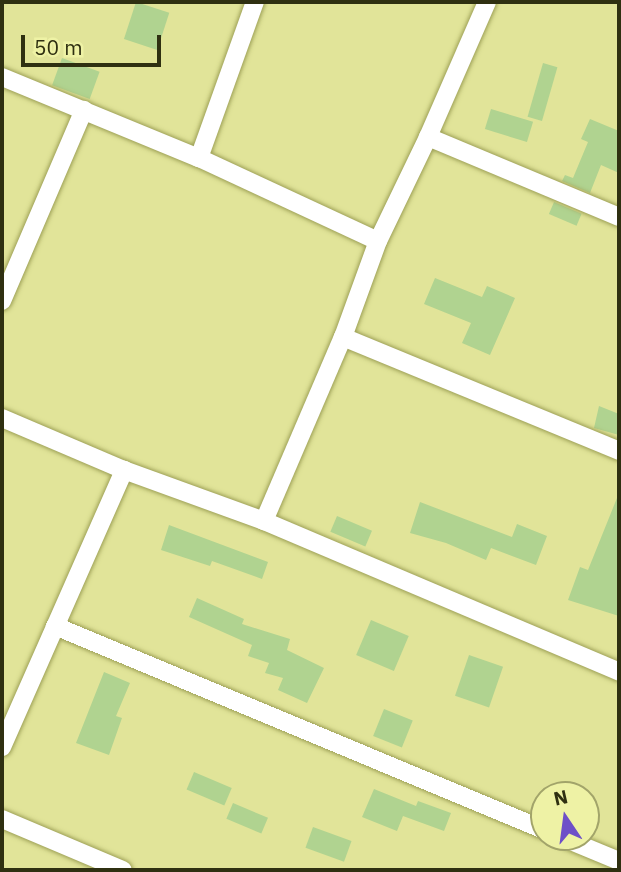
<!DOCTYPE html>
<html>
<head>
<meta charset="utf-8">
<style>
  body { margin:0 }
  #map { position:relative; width:621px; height:872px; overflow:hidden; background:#e1e499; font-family:"IBM Plex Sans",sans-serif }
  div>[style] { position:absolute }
  .building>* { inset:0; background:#b0d390; transform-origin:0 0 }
  .roads { filter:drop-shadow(0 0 2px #9da056) drop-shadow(0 0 2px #9da056) }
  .street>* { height:18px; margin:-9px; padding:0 9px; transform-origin:9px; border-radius:9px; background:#fff }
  span { translate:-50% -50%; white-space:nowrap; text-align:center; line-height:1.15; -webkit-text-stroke:6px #eef2a5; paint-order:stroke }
  .frame { position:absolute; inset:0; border:4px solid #2f3011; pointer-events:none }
  .north { position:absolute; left:530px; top:781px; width:70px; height:70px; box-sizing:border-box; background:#eef2a5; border:2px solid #a2a46a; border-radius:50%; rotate:347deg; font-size:19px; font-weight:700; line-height:28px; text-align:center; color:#2f3011 }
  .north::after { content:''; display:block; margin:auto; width:24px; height:32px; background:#6e4fc8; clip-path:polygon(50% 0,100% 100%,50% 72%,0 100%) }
  .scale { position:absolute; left:21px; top:35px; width:140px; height:32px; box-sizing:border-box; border:4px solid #2f3011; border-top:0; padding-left:9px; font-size:21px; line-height:24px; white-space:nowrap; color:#2f3011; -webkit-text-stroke:5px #eef2a5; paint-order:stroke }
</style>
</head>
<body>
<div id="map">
  <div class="building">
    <i style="left:136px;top:2px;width:35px;height:39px;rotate:18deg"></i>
    <i style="left:62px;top:58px;width:40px;height:29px;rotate:20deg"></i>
    <i style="left:543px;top:63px;width:15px;height:56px;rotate:16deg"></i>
    <i style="left:491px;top:109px;width:44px;height:21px;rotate:17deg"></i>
    <i style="clip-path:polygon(590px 119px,619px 131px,619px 173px,601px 165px,590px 193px,562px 181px,565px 175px,573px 178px,588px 142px,581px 139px)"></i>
    <i style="left:554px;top:202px;width:30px;height:13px;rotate:23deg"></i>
    <i style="clip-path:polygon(435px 278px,482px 297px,487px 286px,515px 298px,490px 355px,462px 343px,471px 323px,424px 304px)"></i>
    <i style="clip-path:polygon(599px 406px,619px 414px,619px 435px,594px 428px)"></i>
    <i style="clip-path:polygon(619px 493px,619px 616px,568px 600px,580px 567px,588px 570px)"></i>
    <i style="clip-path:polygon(420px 502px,512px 537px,517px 524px,547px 536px,536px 565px,491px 548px,486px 560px,446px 543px,410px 533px)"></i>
    <i style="left:337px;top:516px;width:38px;height:17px;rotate:23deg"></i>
    <i style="clip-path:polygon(169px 525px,268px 562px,262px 579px,212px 561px,210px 566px,161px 550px)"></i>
    <i style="clip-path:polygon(197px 598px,244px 619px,242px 624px,290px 639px,287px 650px,324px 668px,307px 703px,278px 690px,283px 678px,265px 673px,269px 663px,248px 656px,252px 645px,189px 617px)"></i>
    <i style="left:371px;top:620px;width:41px;height:38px;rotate:23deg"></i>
    <i style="left:469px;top:655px;width:36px;height:43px;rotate:19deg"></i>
    <i style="clip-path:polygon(104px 672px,130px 683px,116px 716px,122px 718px,109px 755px,76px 743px)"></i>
    <i style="left:384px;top:709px;width:31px;height:29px;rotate:22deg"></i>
    <i style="left:194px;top:772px;width:41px;height:19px;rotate:23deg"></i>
    <i style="clip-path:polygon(374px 789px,416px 806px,418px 801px,451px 813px,444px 831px,403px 816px,397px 831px,362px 817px)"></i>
    <i style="left:233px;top:803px;width:38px;height:17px;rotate:23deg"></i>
    <i style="left:313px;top:827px;width:41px;height:22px;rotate:20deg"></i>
  </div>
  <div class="roads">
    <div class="street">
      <i style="left:2px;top:77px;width:213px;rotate:22.4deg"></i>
      <i style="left:199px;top:158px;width:197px;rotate:24.9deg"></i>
      <i style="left:428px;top:137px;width:207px;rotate:22.7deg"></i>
      <i style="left:199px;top:158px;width:166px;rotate:-70.3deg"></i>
      <i style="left:2px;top:301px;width:208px;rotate:-66.8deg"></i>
      <i style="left:343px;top:337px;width:299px;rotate:22.4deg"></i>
      <i style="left:2px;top:418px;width:133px;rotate:23.1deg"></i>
      <i style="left:264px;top:521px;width:200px;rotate:-66.8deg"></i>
      <i style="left:343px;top:337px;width:102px;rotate:-70deg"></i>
      <i style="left:378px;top:241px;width:115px;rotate:-64.3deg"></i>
      <i style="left:428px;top:137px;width:147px;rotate:-66.4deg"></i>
      <i style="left:55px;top:626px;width:530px;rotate:22.64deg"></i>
      <i style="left:2px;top:747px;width:303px;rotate:-66.2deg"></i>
      <i style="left:124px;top:470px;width:149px;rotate:20deg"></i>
      <i style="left:264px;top:521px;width:386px;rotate:23deg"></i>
      <i style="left:2px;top:819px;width:131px;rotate:22.9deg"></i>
      <i style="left:561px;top:837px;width:63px;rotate:22.5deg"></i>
    </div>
  </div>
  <div class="frame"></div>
  <div class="north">N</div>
  <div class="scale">50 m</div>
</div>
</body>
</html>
